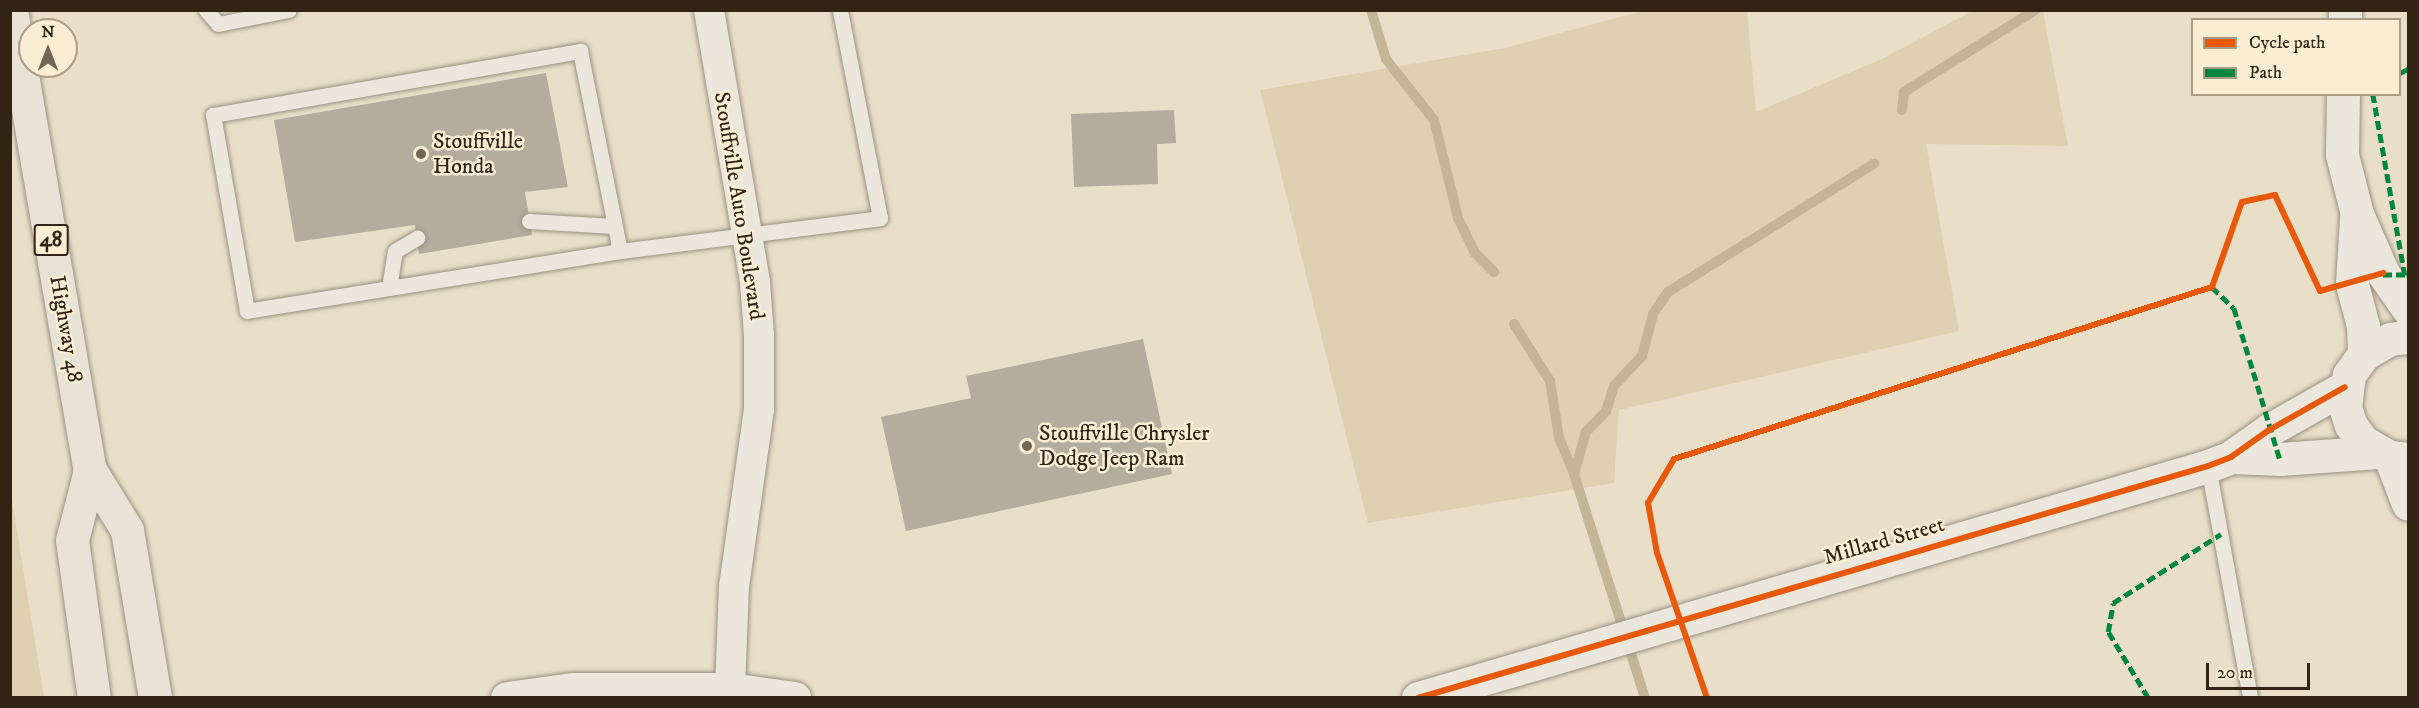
<!DOCTYPE html>
<html>
<head>
<meta charset="utf-8">
<style>
  body { margin:0 }
  #map { position:relative; width:2419px; height:708px; overflow:hidden; background:#e9dfc8; font-family:"IM FELL DW Pica",serif }
  div>[style] { position:absolute }
  .green>* { inset:0; background:#ded0b1 }
  .stream>* { height:10px; margin:-5px; padding:0 5px; transform-origin:5px; border-radius:5px; background:#c4b498 }
  .building>* { inset:0; background:#b4ac9d }
  .roads { filter:drop-shadow(0 0 2px #999183) drop-shadow(0 0 2px #999183) }
  .lane>* { height:15px; margin:-7.5px; padding:0 7.5px; transform-origin:7.5px; border-radius:7.5px; background:#ece7dc }
  .street>* { height:30px; margin:-15px; padding:0 15px; transform-origin:15px; border-radius:15px; background:#ece7dc }
  .secondary>* { height:33px; margin:-16.5px; padding:0 16.5px; transform-origin:16.5px; border-radius:16.5px; background:#ece7dc }
  .primary>* { height:33px; margin:-16.5px; padding:0 16.5px; transform-origin:16.5px; border-radius:16.5px; background:#e9e2d6 }
  .quiet>* { height:4.5px; margin-top:-2.25px; transform-origin:0; background:repeating-linear-gradient(90deg,#00873e 0 9px,transparent 0 13.5px) }
  .cycleway>* { height:6px; margin:-3px; padding:0 3px; transform-origin:3px; border-radius:3px; background:#e8590c }
  .dots>* { width:16px; height:16px; translate:-50% -50%; box-sizing:border-box; border:3px solid #f9edd3; border-radius:50% }
  span { translate:-50% -50%; white-space:nowrap; text-align:center; line-height:1.15; -webkit-text-stroke:5px #f9edd3; paint-order:stroke }
  .shield-label span { padding:2px 4px; background:#f9edd3; border:2px solid; border-radius:4px; -webkit-text-stroke-width:0 }
  .shield-label { font-size:21px; color:#332315; font-weight:700 }
  .poi-label { font-size:22px; color:#332315 }
  .left { translate:0 -50%; text-align:left }
  .street-label { font-size:22px; color:#332315 }
  .frame { position:absolute; inset:0; border:12px solid #332315; pointer-events:none }
  .legend { position:absolute; left:2191px; top:18px; width:210px; height:78px; box-sizing:border-box; background:#f9edd3; border:2px solid #aa9c87; margin:0; padding:8px 10px; list-style:none; font-size:18px; color:#332315 }
  .legend li { display:flex; align-items:center; gap:12px; height:30px }
  .legend b { width:30px; border:2px solid #aa9c87 }
  .north { position:absolute; left:18px; top:18px; width:60px; height:60px; box-sizing:border-box; background:#f9edd3; border:2px solid #aa9c87; border-radius:50%; rotate:0deg; font-size:16px; font-weight:700; line-height:24px; text-align:center; color:#332315 }
  .north::after { content:''; display:block; margin:auto; width:21px; height:27px; background:#736554; clip-path:polygon(50% 0,100% 100%,50% 72%,0 100%) }
  .scale { position:absolute; left:2206px; top:663px; width:104px; height:27px; box-sizing:border-box; border:3px solid #332315; border-top:0; padding-left:8px; font-size:18px; line-height:21px; white-space:nowrap; color:#332315; -webkit-text-stroke:4px #f9edd3; paint-order:stroke }
</style>
</head>
<body>
<div id="map">
  <div class="green">
    <i style="clip-path:polygon(1747px 10px,1756px 112px,1882px 59px,1972px 11px,2043px 11px,2068px 146px,1926px 144px,1959px 331px,1619px 410px,1614px 483px,1368px 523px,1260px 90px,1505px 48px,1642px 11px)"></i>
    <i style="clip-path:polygon(11px 494px,44px 697px,11px 697px)"></i>
  </div>
  <div class="stream">
    <i style="left:1371px;top:10px;width:51px;rotate:73deg"></i>
    <i style="left:1386px;top:59px;width:78px;rotate:51.8deg"></i>
    <i style="left:1434px;top:120px;width:101px;rotate:76.2deg"></i>
    <i style="left:1458px;top:218px;width:39px;rotate:64deg"></i>
    <i style="left:1475px;top:253px;width:27px;rotate:45deg"></i>
    <i style="left:1902px;top:110px;width:18px;rotate:-84deg"></i>
    <i style="left:1904px;top:92px;width:155px;rotate:-32deg"></i>
    <i style="left:1514px;top:324px;width:67px;rotate:57.7deg"></i>
    <i style="left:1550px;top:381px;width:58px;rotate:81deg"></i>
    <i style="left:1559px;top:438px;width:39px;rotate:67deg"></i>
    <i style="left:1574px;top:474px;width:235px;rotate:72.4deg"></i>
    <i style="left:1574px;top:474px;width:44px;rotate:-74.1deg"></i>
    <i style="left:1586px;top:432px;width:29px;rotate:-46deg"></i>
    <i style="left:1606px;top:411px;width:26px;rotate:-72deg"></i>
    <i style="left:1614px;top:386px;width:41px;rotate:-47deg"></i>
    <i style="left:1642px;top:356px;width:43px;rotate:-75.3deg"></i>
    <i style="left:1653px;top:314px;width:27px;rotate:-56deg"></i>
    <i style="left:1668px;top:292px;width:243px;rotate:-31.9deg"></i>
  </div>
  <div class="building">
    <i style="clip-path:polygon(546px 73px,568px 187px,525px 192px,532px 235px,419px 254px,415px 225px,295px 242px,274px 120px)"></i>
    <i style="clip-path:polygon(1174px 110px,1176px 143px,1157px 144px,1158px 184px,1074px 187px,1071px 114px)"></i>
    <i style="clip-path:polygon(1143px 339px,1172px 474px,906px 531px,881px 417px,971px 398px,966px 376px)"></i>
  </div>
  <div class="roads">
    <div class="lane">
      <i style="left:206px;top:10px;width:18px;rotate:49deg"></i>
      <i style="left:218px;top:24px;width:72px;rotate:-11.2deg"></i>
      <i style="left:529px;top:221px;width:85px;rotate:3.4deg"></i>
      <i style="left:620px;top:251px;width:378px;rotate:170.9deg"></i>
      <i style="left:247px;top:311px;width:199px;rotate:-99.8deg"></i>
      <i style="left:213px;top:115px;width:373px;rotate:-9.9deg"></i>
      <i style="left:580px;top:51px;width:204px;rotate:78.7deg"></i>
      <i style="left:620px;top:251px;width:262px;rotate:-7.2deg"></i>
      <i style="left:880px;top:218px;width:212px;rotate:-100.9deg"></i>
      <i style="left:389px;top:288px;width:37px;rotate:-81deg"></i>
      <i style="left:395px;top:251px;width:26px;rotate:-31deg"></i>
      <i style="left:2208px;top:466px;width:236px;rotate:79.7deg"></i>
    </div>
    <div class="street">
      <i style="left:709px;top:10px;width:277px;rotate:80.4deg"></i>
      <i style="left:755px;top:283px;width:52px;rotate:85.6deg"></i>
      <i style="left:759px;top:335px;width:74px;rotate:90deg"></i>
      <i style="left:759px;top:409px;width:179px;rotate:98deg"></i>
      <i style="left:734px;top:586px;width:103px;rotate:92.2deg"></i>
    </div>
    <div class="secondary">
      <i style="left:2345px;top:20px;width:10px;rotate:-90deg"></i>
      <i style="left:2343px;top:94px;width:61px;rotate:90.9deg"></i>
      <i style="left:2342px;top:155px;width:61px;rotate:75.7deg"></i>
      <i style="left:2357px;top:214px;width:64px;rotate:66.2deg"></i>
      <i style="left:2383px;top:273px;width:44px;rotate:55.2deg"></i>
      <i style="left:2356px;top:218px;width:66px;rotate:93.5deg"></i>
      <i style="left:2352px;top:284px;width:43px;rotate:75.3deg"></i>
      <i style="left:2363px;top:326px;width:28px;rotate:88deg"></i>
      <i style="left:2408px;top:337px;width:18px;rotate:174deg"></i>
      <i style="left:2390px;top:339px;width:30px;rotate:150deg"></i>
      <i style="left:2364px;top:354px;width:26px;rotate:126deg"></i>
      <i style="left:2349px;top:375px;width:32px;rotate:97deg"></i>
      <i style="left:2345px;top:407px;width:19px;rotate:72deg"></i>
      <i style="left:2351px;top:425px;width:19px;rotate:55deg"></i>
      <i style="left:2362px;top:441px;width:32px;rotate:30deg"></i>
      <i style="left:2390px;top:457px;width:18px;rotate:6deg"></i>
      <i style="left:2231px;top:457px;width:49px;rotate:2.3deg"></i>
      <i style="left:2280px;top:459px;width:98px;rotate:-4.1deg"></i>
      <i style="left:2390px;top:457px;width:50px;rotate:69deg"></i>
      <i style="left:507px;top:698px;width:67px;rotate:-7.8deg"></i>
      <i style="left:573px;top:689px;width:157px"></i>
      <i style="left:730px;top:689px;width:65px;rotate:8deg"></i>
      <i style="left:1418px;top:698px;width:823px;rotate:-16.37deg"></i>
      <i style="left:2208px;top:466px;width:25px;rotate:-21deg"></i>
      <i style="left:2231px;top:457px;width:47px;rotate:-35.4deg"></i>
      <i style="left:2269px;top:430px;width:87px;rotate:-29.5deg"></i>
    </div>
    <div class="primary">
      <i style="left:11px;top:10px;width:467px;rotate:80.3deg"></i>
      <i style="left:90px;top:470px;width:70px;rotate:58.3deg"></i>
      <i style="left:127px;top:530px;width:170px;rotate:80.5deg"></i>
      <i style="left:90px;top:470px;width:72px;rotate:104.4deg"></i>
      <i style="left:72px;top:540px;width:160px;rotate:82.1deg"></i>
    </div>
  </div>
  <div class="quiet">
    <i style="left:2400px;top:73px;width:9px;rotate:-27deg"></i>
    <i style="left:2373px;top:94px;width:184px;rotate:80deg"></i>
    <i style="left:2405px;top:275px;width:27px;rotate:180deg"></i>
    <i style="left:2212px;top:287px;width:30px;rotate:44deg"></i>
    <i style="left:2234px;top:308px;width:158px;rotate:73.1deg"></i>
    <i style="left:2148px;top:698px;width:77px;rotate:-121.2deg"></i>
    <i style="left:2108px;top:632px;width:29px;rotate:-80deg"></i>
    <i style="left:2113px;top:603px;width:128px;rotate:-32.6deg"></i>
  </div>
  <div class="cycleway">
    <i style="left:1418px;top:698px;width:823px;rotate:-16.37deg"></i>
    <i style="left:2208px;top:466px;width:25px;rotate:-21deg"></i>
    <i style="left:2231px;top:457px;width:47px;rotate:-35.4deg"></i>
    <i style="left:2269px;top:430px;width:87px;rotate:-29.5deg"></i>
    <i style="left:1707px;top:698px;width:153px;rotate:-109deg"></i>
    <i style="left:1657px;top:553px;width:51px;rotate:-100.2deg"></i>
    <i style="left:1648px;top:503px;width:51px;rotate:-59.4deg"></i>
    <i style="left:1674px;top:459px;width:565px;rotate:-17.73deg"></i>
    <i style="left:2212px;top:287px;width:90px;rotate:-70.6deg"></i>
    <i style="left:2242px;top:202px;width:34px;rotate:-12deg"></i>
    <i style="left:2275px;top:195px;width:106px;rotate:64.9deg"></i>
    <i style="left:2320px;top:291px;width:66px;rotate:-15.9deg"></i>
  </div>
  <div class="dots">
    <i style="left:421px;top:154px;background:#736554"></i>
    <i style="left:1027px;top:446px;background:#736554"></i>
  </div>
  <div class="shield-label">
    <span style="left:51px;top:240px">48</span>
  </div>
  <div class="poi-label">
    <span class="left" style="left:433px;top:154px">Stouffville<br>Honda</span>
    <span class="left" style="left:1039px;top:446px">Stouffville Chrysler<br>Dodge Jeep Ram</span>
  </div>
  <div class="street-label">
    <span style="left:739px;top:206px;rotate:81deg">Stouffville Auto Boulevard</span>
    <span style="left:66px;top:329px;rotate:80deg">Highway 48</span>
    <span style="left:1884px;top:541px;rotate:-16deg">Millard Street</span>
  </div>
  <div class="frame"></div>
  <ul class="legend">
  <li><b style="height:8px;background:#e8590c"></b>Cycle path</li>
  <li><b style="height:8px;background:#00873e"></b>Path</li>
  </ul>
  <div class="north">N</div>
  <div class="scale">20 m</div>
</div>
</body>
</html>
